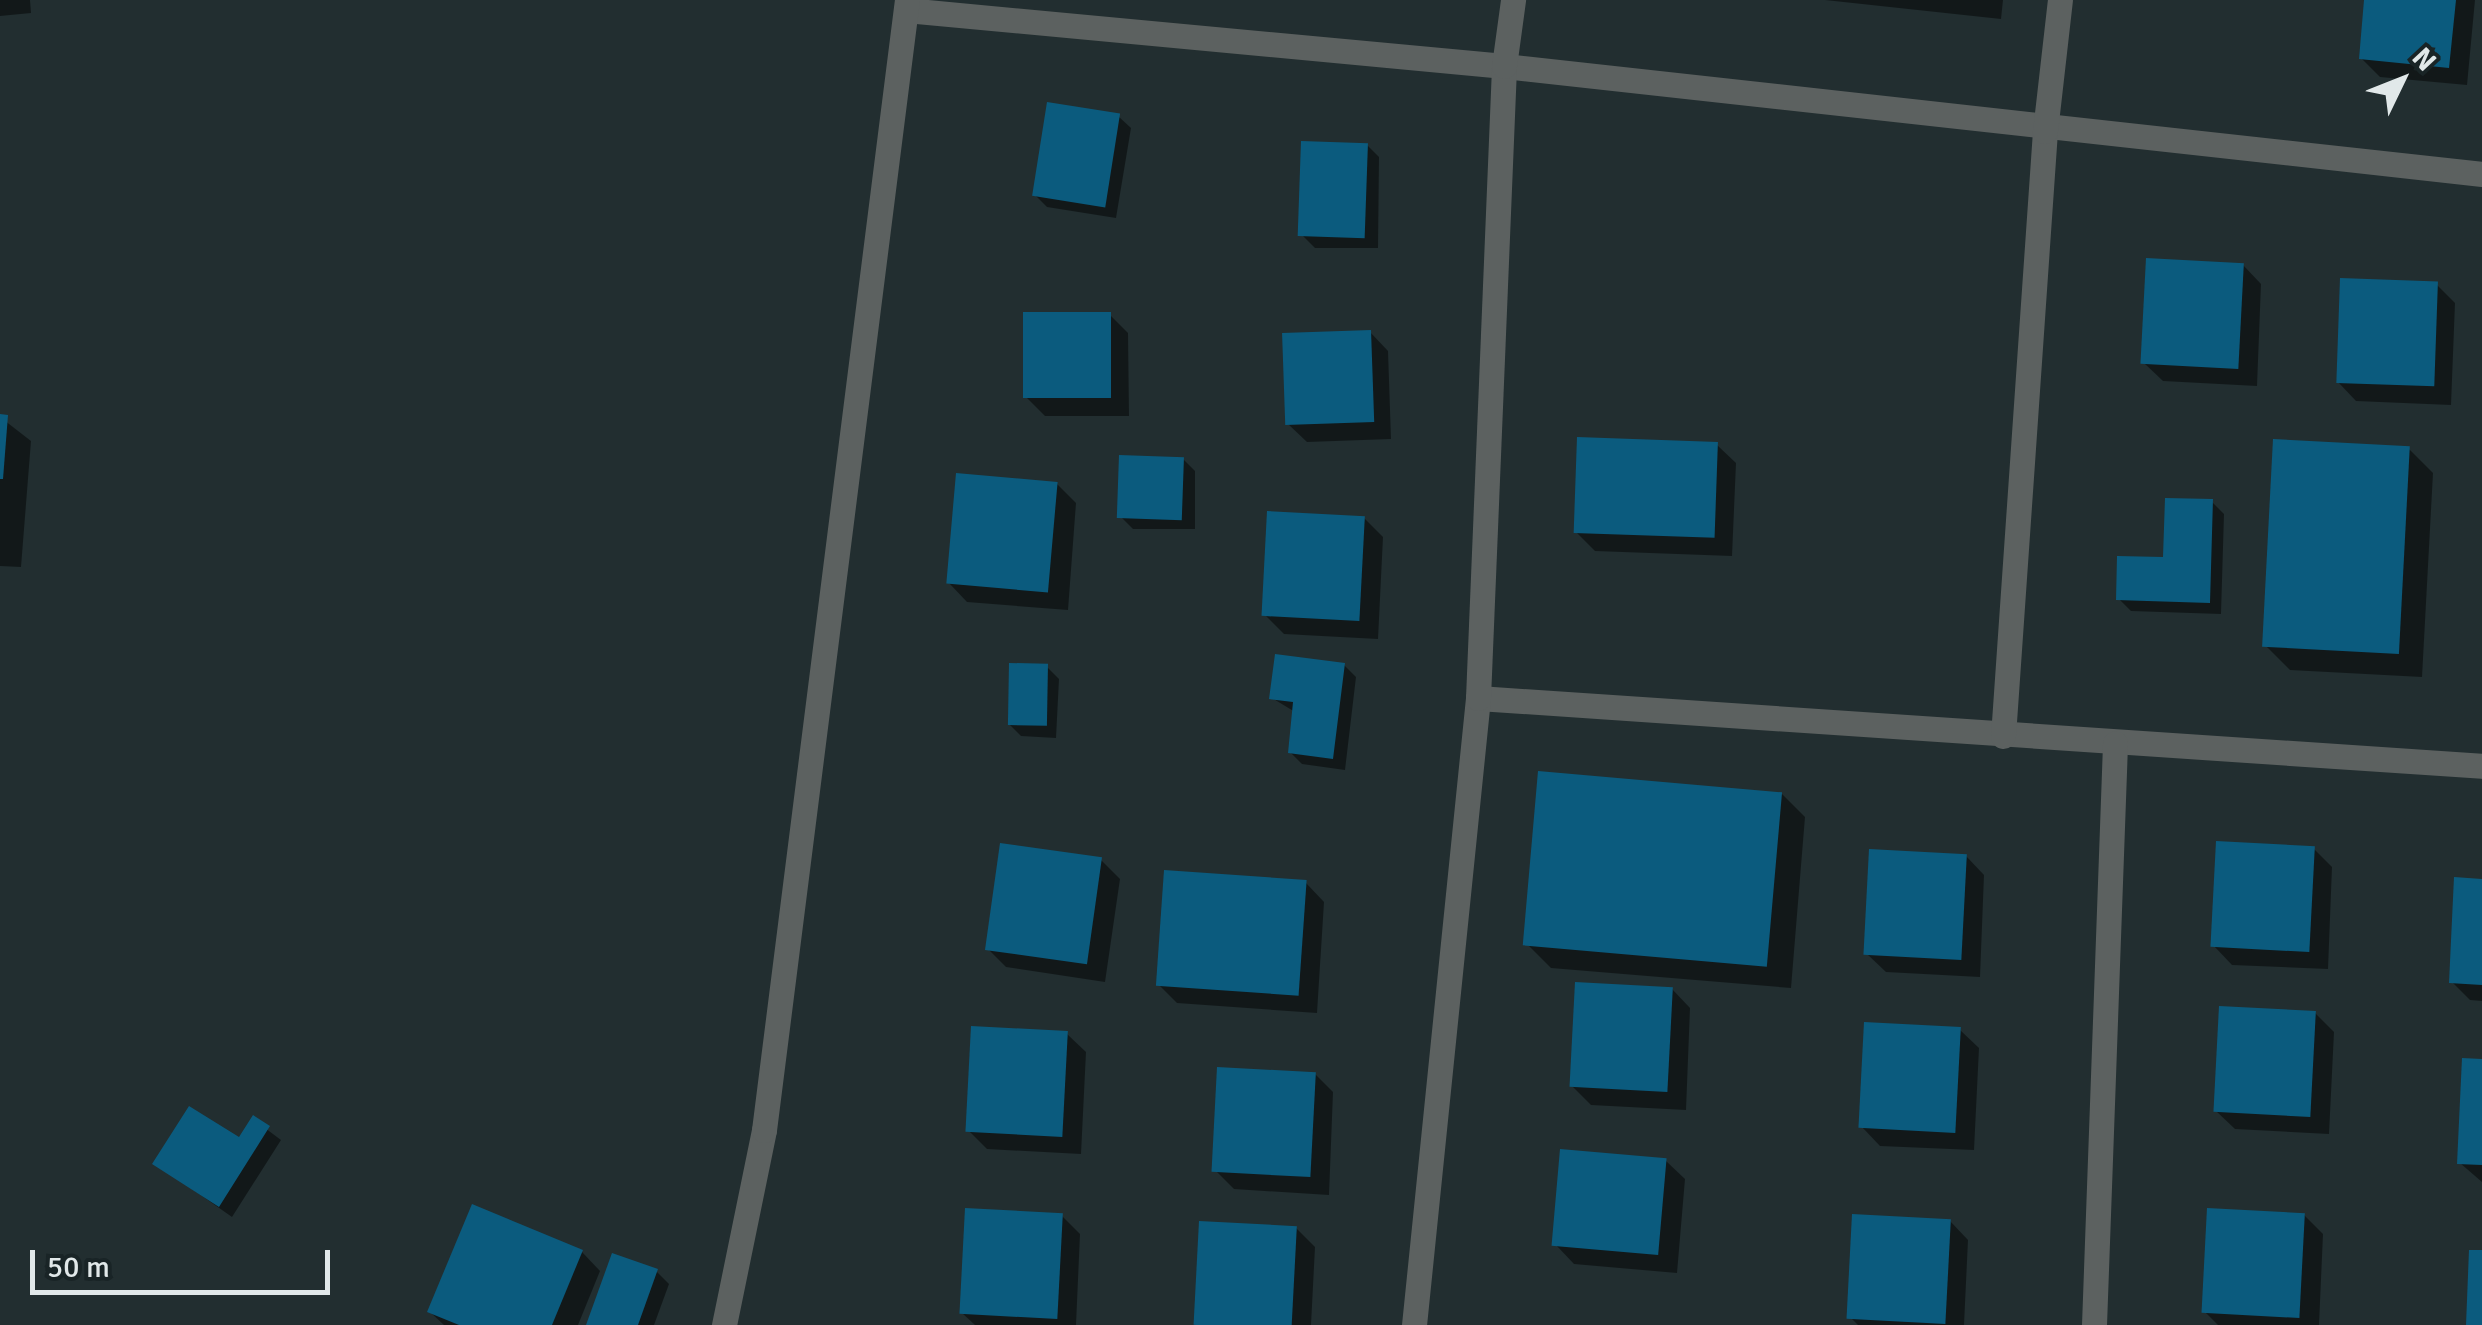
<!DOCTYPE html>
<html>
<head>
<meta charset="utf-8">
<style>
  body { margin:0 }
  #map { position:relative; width:2482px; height:1325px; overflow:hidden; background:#222e30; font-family:Signika,sans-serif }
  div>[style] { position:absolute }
  .shadow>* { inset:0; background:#0007 }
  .building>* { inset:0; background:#0b5b7e; transform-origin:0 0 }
  .minor>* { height:25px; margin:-12.5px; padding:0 12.5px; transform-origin:12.5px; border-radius:12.5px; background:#5c6160 }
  span { translate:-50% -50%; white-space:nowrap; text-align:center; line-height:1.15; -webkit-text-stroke:8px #192426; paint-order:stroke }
  .north { position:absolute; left:2352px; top:30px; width:100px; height:100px; -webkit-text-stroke:8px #192426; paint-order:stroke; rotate:47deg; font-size:28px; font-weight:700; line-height:40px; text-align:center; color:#e1e8e9 }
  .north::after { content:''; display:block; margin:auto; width:35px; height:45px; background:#e1e8e9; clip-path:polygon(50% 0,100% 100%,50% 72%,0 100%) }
  .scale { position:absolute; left:30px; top:1250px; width:300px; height:45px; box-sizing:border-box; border:5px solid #e1e8e9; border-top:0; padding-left:12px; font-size:30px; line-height:35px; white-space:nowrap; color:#e1e8e9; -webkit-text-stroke:8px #192426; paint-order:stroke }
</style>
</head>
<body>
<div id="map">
  <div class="shadow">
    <i style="clip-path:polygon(0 0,30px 0,31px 13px,0 16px)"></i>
    <i style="clip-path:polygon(1825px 0,2003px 0,2001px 19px)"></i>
    <i style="clip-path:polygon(2367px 0,2475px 0,2467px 85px,2380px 77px,2361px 58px)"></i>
    <i style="clip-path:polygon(1118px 116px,1131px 128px,1116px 218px,1047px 207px,1035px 195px)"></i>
    <i style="clip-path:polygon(1367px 145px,1379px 157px,1378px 248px,1315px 248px,1302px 235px)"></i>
    <i style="clip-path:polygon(2243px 265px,2261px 284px,2257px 386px,2163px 381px,2144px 363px)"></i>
    <i style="clip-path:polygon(2437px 285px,2455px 303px,2451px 405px,2356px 401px,2338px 382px)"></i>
    <i style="clip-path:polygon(1110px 315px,1128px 333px,1129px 416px,1045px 416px,1026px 397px)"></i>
    <i style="clip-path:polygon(1370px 332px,1388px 351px,1391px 439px,1307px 442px,1288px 424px)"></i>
    <i style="clip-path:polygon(0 417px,31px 441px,21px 567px,0 566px)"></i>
    <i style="clip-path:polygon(1717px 445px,1736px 463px,1732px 556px,1595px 551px,1576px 532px)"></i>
    <i style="clip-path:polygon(2409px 449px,2433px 473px,2422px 677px,2290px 670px,2266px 646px)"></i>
    <i style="clip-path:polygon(1183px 459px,1195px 471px,1195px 529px,1133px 529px,1121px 517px)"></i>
    <i style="clip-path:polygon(1057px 484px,1076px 503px,1068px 610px,967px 602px,949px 583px)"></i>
    <i style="clip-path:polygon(2212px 502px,2224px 514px,2221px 614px,2131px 611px,2119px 599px,2166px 559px)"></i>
    <i style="clip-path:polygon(1364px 518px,1383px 537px,1378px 639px,1284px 634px,1265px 615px)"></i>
    <i style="clip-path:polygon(1344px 665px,1356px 677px,1345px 770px,1302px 764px,1290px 752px,1295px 712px,1272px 698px)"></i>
    <i style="clip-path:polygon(1047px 667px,1059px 679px,1056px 738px,1021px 736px,1009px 724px)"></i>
    <i style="clip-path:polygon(1781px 793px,1805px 817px,1791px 988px,1551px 968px,1527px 944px)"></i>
    <i style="clip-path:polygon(2314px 849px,2332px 867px,2328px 969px,2232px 965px,2214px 946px)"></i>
    <i style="clip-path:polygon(1966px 856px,1984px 875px,1980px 977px,1886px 972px,1867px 954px)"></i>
    <i style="clip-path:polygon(1101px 860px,1120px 879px,1105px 982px,1006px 967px,988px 949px)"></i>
    <i style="clip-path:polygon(2482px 881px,2482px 1001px,2470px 1000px,2452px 982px)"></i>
    <i style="clip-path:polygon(1306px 883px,1324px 902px,1317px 1013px,1177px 1003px,1159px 985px)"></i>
    <i style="clip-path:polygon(1672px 989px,1690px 1008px,1686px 1110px,1591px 1105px,1572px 1086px)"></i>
    <i style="clip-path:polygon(2315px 1013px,2334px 1032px,2329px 1134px,2235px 1129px,2216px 1111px)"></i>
    <i style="clip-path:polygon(1960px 1030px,1979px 1048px,1974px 1150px,1880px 1146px,1862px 1127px)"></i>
    <i style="clip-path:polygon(1067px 1034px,1086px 1052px,1081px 1154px,987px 1149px,969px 1131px)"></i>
    <i style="clip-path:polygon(2482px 1062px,2482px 1182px,2460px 1163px)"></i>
    <i style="clip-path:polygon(1315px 1074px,1333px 1092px,1329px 1195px,1234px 1189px,1216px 1171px)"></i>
    <i style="clip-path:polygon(253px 1119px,281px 1140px,232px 1217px,155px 1163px,239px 1140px)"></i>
    <i style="clip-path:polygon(1666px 1161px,1685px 1179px,1677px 1273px,1574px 1264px,1556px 1245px)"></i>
    <i style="clip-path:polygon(2304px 1215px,2323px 1234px,2319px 1325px,2218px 1325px,2205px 1312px)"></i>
    <i style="clip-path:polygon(1062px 1216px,1080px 1234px,1076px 1325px,975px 1325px,962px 1313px)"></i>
    <i style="clip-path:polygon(1950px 1221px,1968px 1240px,1964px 1325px,1858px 1325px,1851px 1318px)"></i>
    <i style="clip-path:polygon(1296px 1228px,1315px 1247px,1311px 1325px,1197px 1325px)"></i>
    <i style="clip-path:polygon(582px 1252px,600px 1271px,578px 1325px,444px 1325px,430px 1312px)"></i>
    <i style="clip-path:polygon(656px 1271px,669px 1284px,654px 1325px,589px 1325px)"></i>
  </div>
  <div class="building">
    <i style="clip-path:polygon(2364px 0,2456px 0,2449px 68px,2359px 59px)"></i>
    <i style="left:1047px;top:102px;width:74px;height:95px;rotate:9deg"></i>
    <i style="left:1301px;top:141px;width:67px;height:95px;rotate:2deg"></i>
    <i style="left:2146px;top:258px;width:98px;height:106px;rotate:3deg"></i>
    <i style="left:2340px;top:278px;width:98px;height:105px;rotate:2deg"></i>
    <i style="left:1023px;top:312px;width:88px;height:86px"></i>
    <i style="left:1371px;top:330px;width:92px;height:89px;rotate:88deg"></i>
    <i style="clip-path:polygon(0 414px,8px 415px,3px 479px,0 479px)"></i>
    <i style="left:1577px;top:437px;width:141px;height:96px;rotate:2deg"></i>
    <i style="left:2273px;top:439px;width:137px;height:208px;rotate:3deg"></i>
    <i style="left:1119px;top:455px;width:65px;height:63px;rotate:2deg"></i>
    <i style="left:956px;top:473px;width:102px;height:111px;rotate:5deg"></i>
    <i style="clip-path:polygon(2165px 498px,2213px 499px,2210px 603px,2116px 600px,2117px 556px,2163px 557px)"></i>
    <i style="left:1267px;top:511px;width:98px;height:105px;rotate:3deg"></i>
    <i style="clip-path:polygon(1275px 654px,1345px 663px,1333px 759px,1288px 753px,1293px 702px,1269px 699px)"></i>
    <i style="left:1009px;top:663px;width:39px;height:62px;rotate:1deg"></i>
    <i style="left:1538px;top:771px;width:245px;height:175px;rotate:5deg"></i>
    <i style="left:2216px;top:841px;width:99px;height:106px;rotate:3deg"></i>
    <i style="left:1000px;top:843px;width:103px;height:108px;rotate:8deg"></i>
    <i style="left:1869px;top:849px;width:98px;height:106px;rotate:3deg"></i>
    <i style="left:1164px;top:870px;width:143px;height:116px;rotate:4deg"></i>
    <i style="clip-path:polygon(2454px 877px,2482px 879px,2482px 985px,2449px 983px)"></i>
    <i style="left:1575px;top:982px;width:98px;height:105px;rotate:3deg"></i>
    <i style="left:2219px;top:1006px;width:97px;height:106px;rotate:3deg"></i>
    <i style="left:1864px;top:1022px;width:97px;height:106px;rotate:3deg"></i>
    <i style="left:971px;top:1026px;width:97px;height:106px;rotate:3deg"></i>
    <i style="clip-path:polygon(2462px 1058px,2482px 1059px,2482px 1165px,2457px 1164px)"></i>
    <i style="left:1217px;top:1067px;width:99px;height:105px;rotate:3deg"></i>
    <i style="clip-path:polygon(189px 1106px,239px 1137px,253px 1115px,270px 1126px,219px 1207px,152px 1164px)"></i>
    <i style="left:1560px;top:1149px;width:107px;height:97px;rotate:5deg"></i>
    <i style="clip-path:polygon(472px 1204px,583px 1250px,552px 1325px,459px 1325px,427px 1312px)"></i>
    <i style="left:965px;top:1208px;width:98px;height:106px;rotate:3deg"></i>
    <i style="left:2207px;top:1208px;width:98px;height:105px;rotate:3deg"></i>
    <i style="left:1852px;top:1214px;width:99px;height:105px;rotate:3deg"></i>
    <i style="left:1199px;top:1221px;width:98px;height:104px;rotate:3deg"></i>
    <i style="clip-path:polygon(2469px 1250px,2482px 1250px,2482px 1325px,2466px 1325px)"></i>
    <i style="clip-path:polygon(612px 1253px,658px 1269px,638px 1325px,586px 1325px)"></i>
  </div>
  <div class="minor">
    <i style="left:906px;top:10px;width:601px;rotate:5.35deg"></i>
    <i style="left:1504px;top:66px;width:984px;rotate:6.3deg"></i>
    <i style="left:1478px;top:698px;width:1006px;rotate:3.87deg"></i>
    <i style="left:2003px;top:736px;width:606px;rotate:-86.03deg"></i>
    <i style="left:2045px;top:131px;width:132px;rotate:-83.5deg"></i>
    <i style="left:724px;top:1325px;width:199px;rotate:-78.4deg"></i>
    <i style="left:764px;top:1130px;width:1139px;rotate:-82.79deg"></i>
    <i style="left:1414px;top:1325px;width:630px;rotate:-84.17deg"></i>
    <i style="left:1478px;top:698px;width:633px;rotate:-87.64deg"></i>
    <i style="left:1504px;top:66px;width:67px;rotate:-82.2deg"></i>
    <i style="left:2094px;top:1325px;width:582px;rotate:-87.93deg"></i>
  </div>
  <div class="north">N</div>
  <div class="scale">50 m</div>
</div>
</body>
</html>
